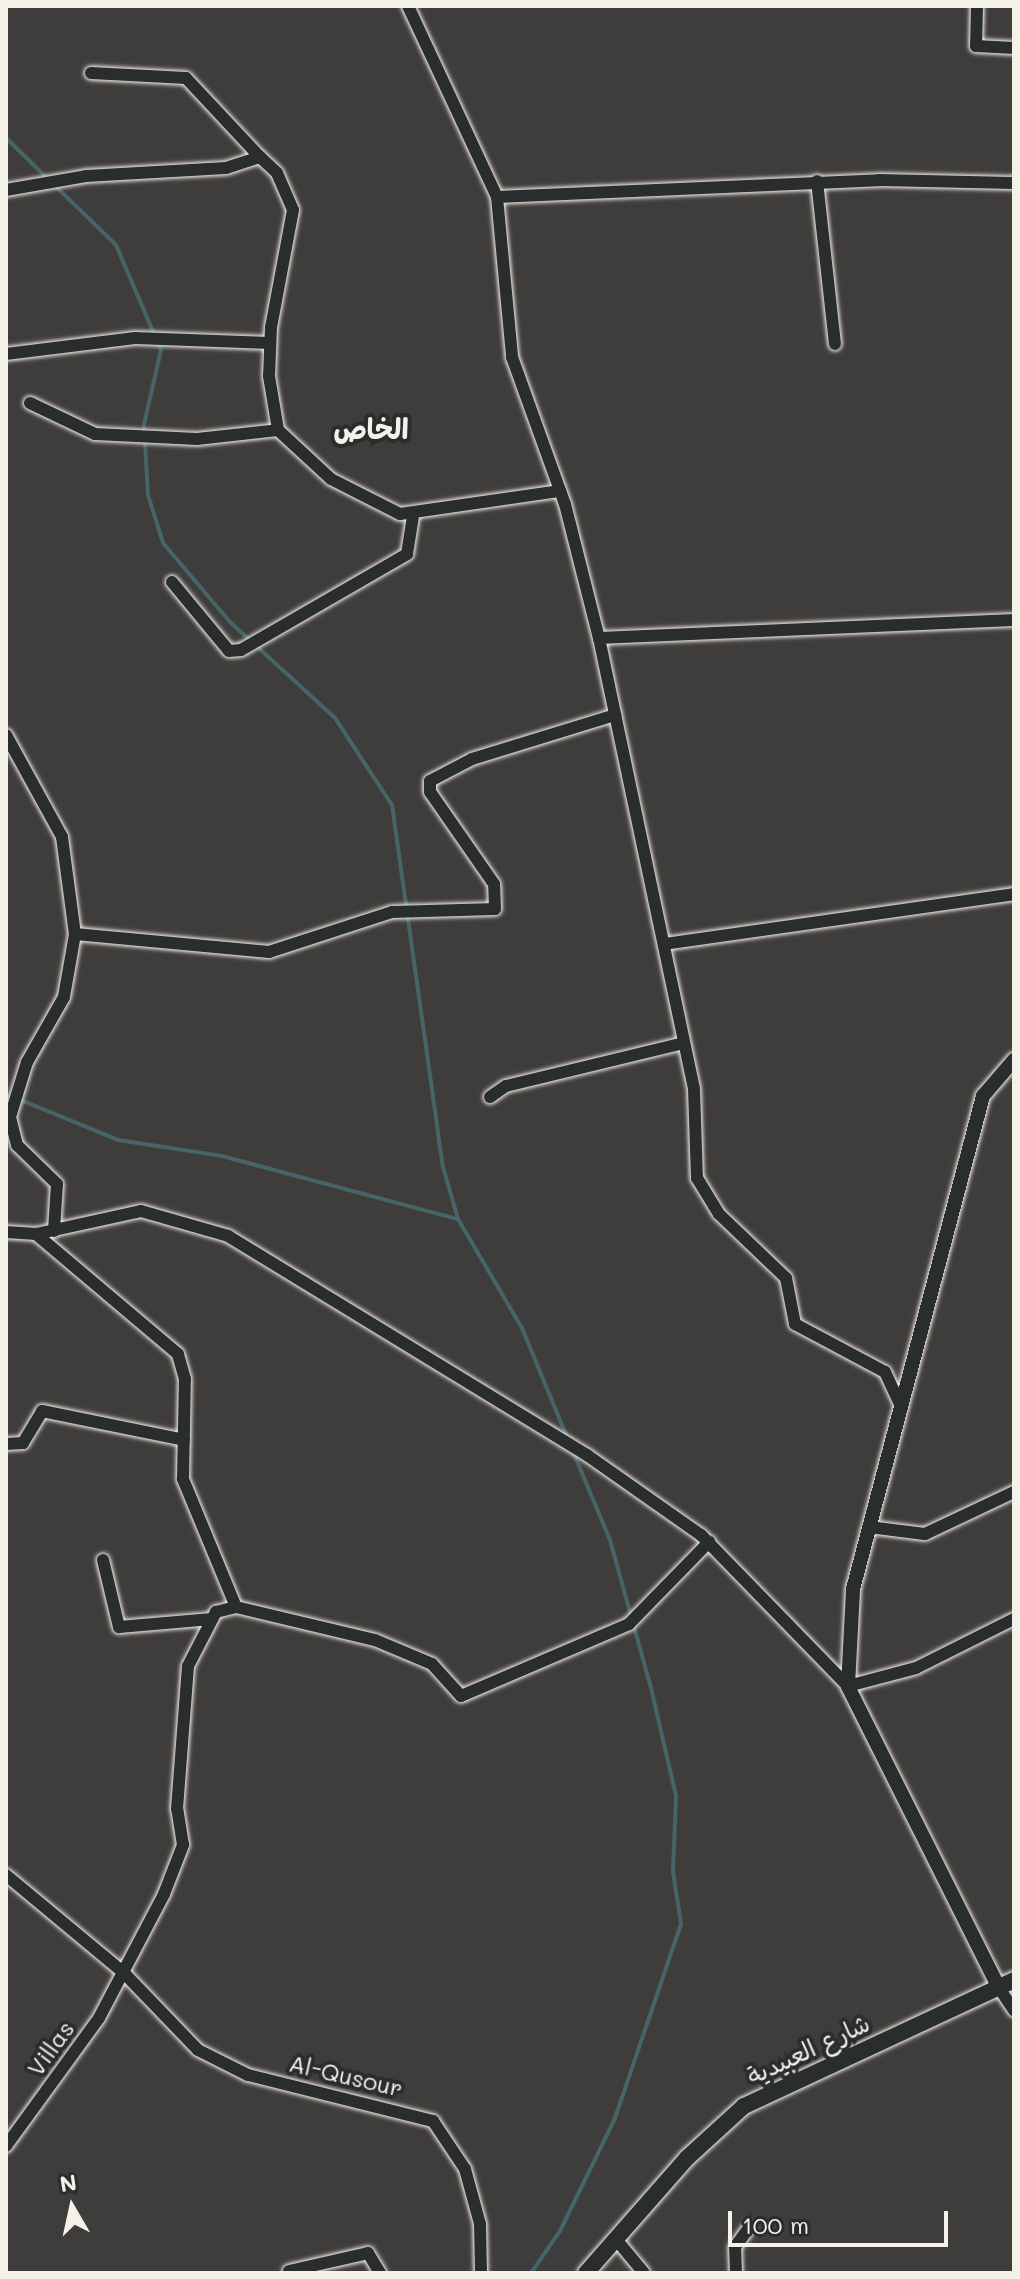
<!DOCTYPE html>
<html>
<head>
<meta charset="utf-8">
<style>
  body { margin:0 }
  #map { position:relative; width:1020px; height:2279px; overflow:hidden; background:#3f3c3c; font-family:Mali,"Playpen Sans Arabic",sans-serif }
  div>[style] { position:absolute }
  .stream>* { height:4px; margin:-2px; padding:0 2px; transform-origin:2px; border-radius:2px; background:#466568 }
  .roads { filter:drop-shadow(0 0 2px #f4f1e8) drop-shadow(0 0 2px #f4f1e8) }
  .minor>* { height:12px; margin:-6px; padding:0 6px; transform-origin:6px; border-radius:6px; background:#2a2d2e }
  .tertiary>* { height:14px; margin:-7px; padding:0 7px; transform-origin:7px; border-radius:7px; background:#2a2d2e }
  .secondary>* { height:16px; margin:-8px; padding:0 8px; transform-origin:8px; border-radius:8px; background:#2a2d2e }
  span { translate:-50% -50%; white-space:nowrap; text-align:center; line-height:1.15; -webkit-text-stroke:8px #2a2d2e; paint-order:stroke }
  .street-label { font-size:24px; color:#f4f1e8 }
  .quarter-label { font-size:28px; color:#f4f1e8; font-weight:700 }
  .frame { position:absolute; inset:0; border:8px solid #f4f1e8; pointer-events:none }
  .north { position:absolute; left:32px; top:2167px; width:80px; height:80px; -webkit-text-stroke:6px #2a2d2e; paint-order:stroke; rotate:351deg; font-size:22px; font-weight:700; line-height:32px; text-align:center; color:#f4f1e8 }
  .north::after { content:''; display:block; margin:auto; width:28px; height:36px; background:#f4f1e8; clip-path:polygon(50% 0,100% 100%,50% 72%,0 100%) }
  .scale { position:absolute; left:728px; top:2211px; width:220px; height:36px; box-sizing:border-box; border:4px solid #f4f1e8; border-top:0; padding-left:10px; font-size:24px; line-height:28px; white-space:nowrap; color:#f4f1e8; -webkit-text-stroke:6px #2a2d2e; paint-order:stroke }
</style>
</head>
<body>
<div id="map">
  <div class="stream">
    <i style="left:6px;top:138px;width:153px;rotate:44.2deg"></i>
    <i style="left:116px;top:245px;width:114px;rotate:66.8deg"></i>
    <i style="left:161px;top:350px;width:76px;rotate:102.9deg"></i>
    <i style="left:144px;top:424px;width:71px;rotate:86.8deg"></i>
    <i style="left:148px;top:495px;width:50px;rotate:72.6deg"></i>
    <i style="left:163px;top:543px;width:104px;rotate:49.7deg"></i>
    <i style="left:230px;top:622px;width:142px;rotate:42.4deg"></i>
    <i style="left:335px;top:718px;width:104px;rotate:56.8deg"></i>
    <i style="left:392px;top:805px;width:366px;rotate:82deg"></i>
    <i style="left:443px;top:1167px;width:54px;rotate:73.9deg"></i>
    <i style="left:458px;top:1219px;width:126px;rotate:59.6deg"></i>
    <i style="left:522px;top:1328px;width:118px;rotate:67.6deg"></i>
    <i style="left:6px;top:1094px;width:121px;rotate:22.3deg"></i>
    <i style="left:118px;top:1140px;width:105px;rotate:8.7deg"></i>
    <i style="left:222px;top:1156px;width:243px;rotate:15deg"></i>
    <i style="left:531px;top:2273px;width:51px;rotate:-55.4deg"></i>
    <i style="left:560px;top:2231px;width:126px;rotate:-64deg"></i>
    <i style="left:615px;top:2118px;width:205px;rotate:-71.2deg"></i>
    <i style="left:681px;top:1924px;width:53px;rotate:-98.7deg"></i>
    <i style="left:673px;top:1872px;width:76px;rotate:-87.7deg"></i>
    <i style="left:676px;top:1796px;width:111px;rotate:-103deg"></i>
    <i style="left:651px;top:1688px;width:154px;rotate:-105.5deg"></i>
    <i style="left:610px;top:1540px;width:99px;rotate:-112.7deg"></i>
  </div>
  <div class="roads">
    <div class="minor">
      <i style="left:408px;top:6px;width:211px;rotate:65deg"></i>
      <i style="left:497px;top:197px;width:161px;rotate:84.6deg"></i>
      <i style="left:512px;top:357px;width:156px;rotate:70.2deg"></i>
      <i style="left:565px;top:504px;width:138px;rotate:75.8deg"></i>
      <i style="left:599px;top:638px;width:461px;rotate:78.1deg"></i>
      <i style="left:694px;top:1089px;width:89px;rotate:88.1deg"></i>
      <i style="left:697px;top:1178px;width:42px;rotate:58.6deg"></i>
      <i style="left:719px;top:1214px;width:93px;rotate:43.7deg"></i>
      <i style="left:786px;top:1278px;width:47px;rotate:78.9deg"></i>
      <i style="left:795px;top:1324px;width:102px;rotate:28.1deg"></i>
      <i style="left:885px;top:1372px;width:38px;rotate:65deg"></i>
      <i style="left:977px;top:6px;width:40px;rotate:91.4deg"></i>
      <i style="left:976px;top:46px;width:38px;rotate:3deg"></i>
      <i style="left:91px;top:73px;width:95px;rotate:3deg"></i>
      <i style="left:186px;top:78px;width:108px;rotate:46.9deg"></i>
      <i style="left:817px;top:181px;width:164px;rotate:83.7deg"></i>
      <i style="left:6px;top:190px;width:81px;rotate:-9.9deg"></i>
      <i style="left:86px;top:176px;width:140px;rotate:-3.3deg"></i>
      <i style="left:226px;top:168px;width:36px;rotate:-18deg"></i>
      <i style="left:260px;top:157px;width:23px;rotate:43deg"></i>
      <i style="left:277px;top:173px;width:40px;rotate:66.6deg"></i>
      <i style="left:293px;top:210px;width:119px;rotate:100.6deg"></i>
      <i style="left:271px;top:327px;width:49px;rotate:92.3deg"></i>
      <i style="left:269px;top:376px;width:55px;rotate:80.5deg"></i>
      <i style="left:278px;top:430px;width:72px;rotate:42.8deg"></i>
      <i style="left:331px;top:479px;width:77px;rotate:26.9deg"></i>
      <i style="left:400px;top:514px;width:162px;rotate:-8.2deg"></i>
      <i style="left:497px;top:197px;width:382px;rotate:-2.5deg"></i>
      <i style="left:879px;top:180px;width:135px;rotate:1.3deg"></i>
      <i style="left:6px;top:354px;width:130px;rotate:-7.1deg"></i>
      <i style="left:135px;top:338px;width:135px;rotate:2.1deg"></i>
      <i style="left:30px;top:403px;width:72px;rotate:25.5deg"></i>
      <i style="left:95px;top:434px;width:102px;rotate:2.8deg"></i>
      <i style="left:197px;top:439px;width:81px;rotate:-6.3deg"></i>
      <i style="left:172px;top:582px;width:89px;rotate:50.4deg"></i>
      <i style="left:229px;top:651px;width:12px;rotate:-5deg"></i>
      <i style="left:241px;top:650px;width:192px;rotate:-30deg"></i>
      <i style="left:407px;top:554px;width:39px;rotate:-81deg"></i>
      <i style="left:599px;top:638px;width:415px;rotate:-2.5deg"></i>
      <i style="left:6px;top:735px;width:116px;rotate:61.2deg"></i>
      <i style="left:62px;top:837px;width:98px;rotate:82.4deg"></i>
      <i style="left:75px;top:934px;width:64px;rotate:99.9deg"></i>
      <i style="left:64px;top:997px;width:75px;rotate:119.6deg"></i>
      <i style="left:27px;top:1062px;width:58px;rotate:107.2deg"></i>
      <i style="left:10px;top:1117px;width:29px;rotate:76deg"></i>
      <i style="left:17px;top:1145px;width:56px;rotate:44.3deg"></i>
      <i style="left:57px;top:1184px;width:47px;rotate:93.7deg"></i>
      <i style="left:75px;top:934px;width:195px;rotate:5.3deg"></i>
      <i style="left:269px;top:952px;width:129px;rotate:-18deg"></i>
      <i style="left:392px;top:912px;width:103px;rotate:-1.7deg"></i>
      <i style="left:495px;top:909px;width:25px;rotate:-92deg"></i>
      <i style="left:494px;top:884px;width:112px;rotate:-124.8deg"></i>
      <i style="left:430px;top:792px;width:11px;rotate:-90deg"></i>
      <i style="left:430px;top:781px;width:47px;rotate:-27.6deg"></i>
      <i style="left:472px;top:759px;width:150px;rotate:-17.1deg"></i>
      <i style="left:664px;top:944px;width:354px;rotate:-8.1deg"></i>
      <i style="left:490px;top:1097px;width:19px;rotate:-35deg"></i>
      <i style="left:506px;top:1086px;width:183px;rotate:-13.6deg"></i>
      <i style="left:6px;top:1232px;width:30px;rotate:4deg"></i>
      <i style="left:36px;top:1234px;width:107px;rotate:-12.4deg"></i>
      <i style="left:141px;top:1211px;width:91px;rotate:16deg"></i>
      <i style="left:228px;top:1236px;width:421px;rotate:31.4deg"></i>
      <i style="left:587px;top:1455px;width:139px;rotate:35.1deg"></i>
      <i style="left:701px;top:1535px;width:211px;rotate:45.8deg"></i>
      <i style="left:848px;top:1686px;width:70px;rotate:-14.8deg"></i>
      <i style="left:916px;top:1668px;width:110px;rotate:-26.6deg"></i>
      <i style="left:6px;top:1444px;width:17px;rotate:-3deg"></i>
      <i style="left:23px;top:1443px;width:37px;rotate:-59deg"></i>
      <i style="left:42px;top:1411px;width:145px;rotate:11.5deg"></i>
      <i style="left:869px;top:1527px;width:56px;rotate:7.1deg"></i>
      <i style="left:925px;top:1534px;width:98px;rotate:-25.3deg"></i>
      <i style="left:103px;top:1560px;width:69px;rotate:76.6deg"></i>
      <i style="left:119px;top:1627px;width:93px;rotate:-4.9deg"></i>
      <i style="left:236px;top:1607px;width:143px;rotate:13.4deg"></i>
      <i style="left:375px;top:1640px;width:62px;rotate:22.8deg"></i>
      <i style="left:432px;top:1664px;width:43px;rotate:47.8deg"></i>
      <i style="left:461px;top:1696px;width:183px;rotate:-23.2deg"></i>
      <i style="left:629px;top:1624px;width:115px;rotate:-45.7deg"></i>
      <i style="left:6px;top:1875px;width:152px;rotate:39.7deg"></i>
      <i style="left:123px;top:1972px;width:108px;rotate:46.1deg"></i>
      <i style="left:198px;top:2050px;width:56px;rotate:26.6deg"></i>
      <i style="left:248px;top:2075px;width:191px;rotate:14deg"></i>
      <i style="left:433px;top:2121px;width:58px;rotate:56.3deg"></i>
      <i style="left:465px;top:2169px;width:57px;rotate:74.7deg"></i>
      <i style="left:480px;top:2224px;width:49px;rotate:88.8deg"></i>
      <i style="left:999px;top:1988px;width:27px;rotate:56deg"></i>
      <i style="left:6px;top:2146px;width:158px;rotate:-54deg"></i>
      <i style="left:99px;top:2018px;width:140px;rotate:-62.3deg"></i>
      <i style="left:164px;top:1894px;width:53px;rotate:-68.8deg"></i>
      <i style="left:183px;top:1845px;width:36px;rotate:-99deg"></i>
      <i style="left:177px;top:1809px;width:143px;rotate:-85.6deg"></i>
      <i style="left:188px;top:1666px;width:61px;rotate:-62.6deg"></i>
      <i style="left:216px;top:1612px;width:21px;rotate:-14deg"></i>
      <i style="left:236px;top:1607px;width:139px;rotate:-112.5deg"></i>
      <i style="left:183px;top:1479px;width:100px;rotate:-88.9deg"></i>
      <i style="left:185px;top:1379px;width:26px;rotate:-106deg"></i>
      <i style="left:178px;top:1354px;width:186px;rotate:-139.8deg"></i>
      <i style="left:615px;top:2238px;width:45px;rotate:50.4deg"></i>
      <i style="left:289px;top:2271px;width:81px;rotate:-12.8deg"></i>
      <i style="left:368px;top:2253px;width:23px;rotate:59deg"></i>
      <i style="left:736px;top:2273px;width:26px;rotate:-92deg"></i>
      <i style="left:735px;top:2247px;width:24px;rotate:-54deg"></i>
    </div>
    <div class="tertiary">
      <i style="left:999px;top:1988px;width:338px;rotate:-116.6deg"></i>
      <i style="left:848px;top:1686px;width:97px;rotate:-87deg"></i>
      <i style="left:853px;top:1589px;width:510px;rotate:-75.23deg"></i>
      <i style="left:983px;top:1096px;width:48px;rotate:-49.3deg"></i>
    </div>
    <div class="secondary">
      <i style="left:586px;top:2273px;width:153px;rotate:-48.7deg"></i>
      <i style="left:687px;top:2158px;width:77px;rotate:-42.4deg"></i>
      <i style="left:744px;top:2106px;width:298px;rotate:-25deg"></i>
    </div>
  </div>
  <div class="street-label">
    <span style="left:50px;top:2048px;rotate:-54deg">Villas</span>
    <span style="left:808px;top:2049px;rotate:-25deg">شارع العبيدية</span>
    <span style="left:346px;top:2075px;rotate:13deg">Al-Qusour</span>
  </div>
  <div class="quarter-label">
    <span style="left:371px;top:428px">الخاص</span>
  </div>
  <div class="frame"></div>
  <div class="north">N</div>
  <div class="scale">100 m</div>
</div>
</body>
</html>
